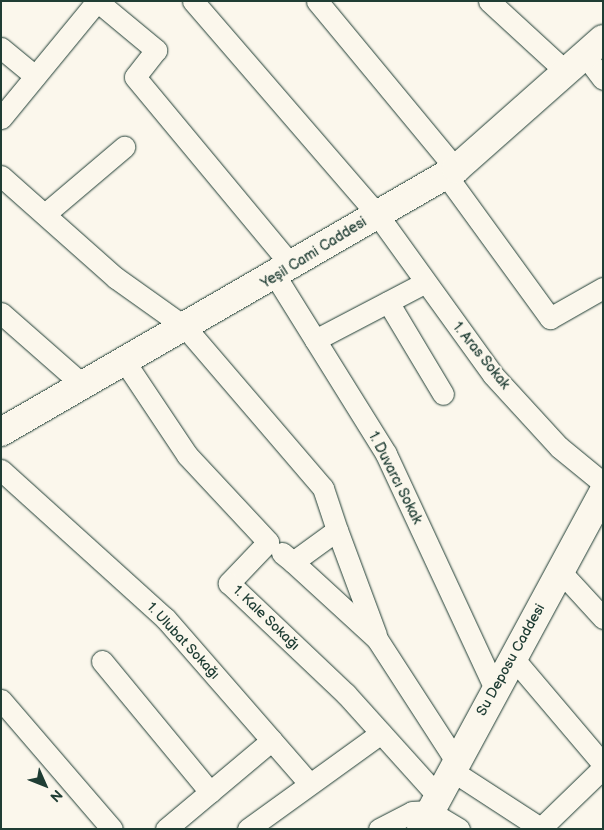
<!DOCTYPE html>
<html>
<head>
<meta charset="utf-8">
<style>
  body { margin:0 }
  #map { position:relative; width:604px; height:830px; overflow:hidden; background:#fbf7ec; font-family:"Balsamiq Sans",sans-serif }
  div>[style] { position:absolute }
  .roads { filter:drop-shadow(0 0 1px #1f3d34) drop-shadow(0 0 1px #1f3d34) }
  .street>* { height:21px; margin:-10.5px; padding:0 10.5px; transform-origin:10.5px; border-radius:10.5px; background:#fbf7ec }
  .secondary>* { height:28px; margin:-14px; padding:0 14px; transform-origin:14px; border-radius:14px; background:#fbf7ec }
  span { translate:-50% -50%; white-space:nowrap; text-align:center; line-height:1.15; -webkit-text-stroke:4px #fbf7ec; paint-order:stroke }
  .street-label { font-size:14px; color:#1f3d34 }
  .frame { position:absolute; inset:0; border:2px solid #1f3d34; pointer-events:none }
  .north { position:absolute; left:20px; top:760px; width:50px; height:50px; -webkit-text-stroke:4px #fbf7ec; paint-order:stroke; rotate:134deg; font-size:14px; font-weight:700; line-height:20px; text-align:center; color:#1f3d34 }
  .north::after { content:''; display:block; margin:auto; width:18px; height:22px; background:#1f3d34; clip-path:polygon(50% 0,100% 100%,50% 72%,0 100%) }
</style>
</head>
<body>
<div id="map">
  <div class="roads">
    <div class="street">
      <i style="left:97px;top:1px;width:77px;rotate:39.7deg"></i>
      <i style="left:156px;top:50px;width:34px;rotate:128deg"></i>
      <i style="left:135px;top:77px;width:247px;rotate:50.3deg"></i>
      <i style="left:193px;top:1px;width:281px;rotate:49.2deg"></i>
      <i style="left:377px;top:214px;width:198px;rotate:54.2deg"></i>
      <i style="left:493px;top:375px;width:98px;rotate:47.5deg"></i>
      <i style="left:559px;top:447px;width:57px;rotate:39.3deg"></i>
      <i style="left:317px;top:1px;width:218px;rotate:50.4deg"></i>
      <i style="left:489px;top:1px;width:102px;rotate:42.6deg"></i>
      <i style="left:1px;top:48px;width:44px;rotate:39.5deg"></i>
      <i style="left:584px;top:54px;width:31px;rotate:53deg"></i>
      <i style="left:1px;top:118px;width:151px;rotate:-50.6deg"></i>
      <i style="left:446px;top:175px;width:177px;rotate:54deg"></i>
      <i style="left:550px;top:318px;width:61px;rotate:-29.5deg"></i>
      <i style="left:1px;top:176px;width:154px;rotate:41.6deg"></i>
      <i style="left:116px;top:278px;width:85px;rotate:35.4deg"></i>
      <i style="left:185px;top:327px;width:212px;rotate:49.4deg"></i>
      <i style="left:323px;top:488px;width:44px;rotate:71.6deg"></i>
      <i style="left:45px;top:214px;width:104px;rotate:-40.3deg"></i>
      <i style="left:276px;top:277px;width:208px;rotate:58.1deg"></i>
      <i style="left:386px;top:454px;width:259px;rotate:65.1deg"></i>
      <i style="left:388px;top:302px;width:107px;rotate:59.1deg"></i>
      <i style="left:1px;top:313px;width:111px;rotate:41.3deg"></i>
      <i style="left:315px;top:340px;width:123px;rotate:-27.6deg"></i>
      <i style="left:125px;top:362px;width:112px;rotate:56.3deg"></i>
      <i style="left:187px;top:455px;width:119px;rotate:47deg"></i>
      <i style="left:268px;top:542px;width:57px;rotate:133.6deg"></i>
      <i style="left:229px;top:583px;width:161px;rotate:43.5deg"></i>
      <i style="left:346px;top:694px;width:136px;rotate:48deg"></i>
      <i style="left:1px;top:470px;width:221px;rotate:42.1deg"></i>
      <i style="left:165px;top:618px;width:219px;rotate:48.9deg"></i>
      <i style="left:282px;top:553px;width:14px;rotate:39deg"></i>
      <i style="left:293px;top:562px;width:54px;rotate:-36deg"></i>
      <i style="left:337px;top:530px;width:112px;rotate:69.6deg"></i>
      <i style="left:293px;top:562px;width:114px;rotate:42.5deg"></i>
      <i style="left:377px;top:639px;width:145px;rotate:57.1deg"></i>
      <i style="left:560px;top:571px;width:64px;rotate:47.5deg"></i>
      <i style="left:513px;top:658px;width:139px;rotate:49.7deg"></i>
      <i style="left:102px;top:661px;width:170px;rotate:50.5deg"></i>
      <i style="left:1px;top:700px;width:170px;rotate:49.3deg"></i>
      <i style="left:451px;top:770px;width:108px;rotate:33deg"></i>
      <i style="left:541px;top:828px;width:86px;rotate:-44.1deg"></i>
      <i style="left:166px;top:829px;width:138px;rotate:-40deg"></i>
      <i style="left:248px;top:829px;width:164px;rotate:-35.8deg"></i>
      <i style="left:379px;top:829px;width:37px;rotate:-27deg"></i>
      <i style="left:412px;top:812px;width:17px;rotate:-3deg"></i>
      <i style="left:429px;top:811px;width:35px;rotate:31deg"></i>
    </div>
    <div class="secondary">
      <i style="left:1px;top:432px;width:526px;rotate:-30.03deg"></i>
      <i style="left:456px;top:169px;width:196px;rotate:-41.5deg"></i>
      <i style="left:421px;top:829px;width:383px;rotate:-61.6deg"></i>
    </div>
  </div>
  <div class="street-label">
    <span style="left:314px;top:253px;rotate:-32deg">Yeşil Cami Caddesi</span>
    <span style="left:481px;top:356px;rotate:51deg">1. Aras Sokak</span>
    <span style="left:395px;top:478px;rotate:63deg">1. Duvarcı Sokak</span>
    <span style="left:266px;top:618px;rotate:44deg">1. Kale Sokağı</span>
    <span style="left:183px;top:641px;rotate:47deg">1. Ulubat Sokağı</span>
    <span style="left:511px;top:660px;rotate:-61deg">Su Deposu Caddesi</span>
  </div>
  <div class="frame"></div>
  <div class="north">N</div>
</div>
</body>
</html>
